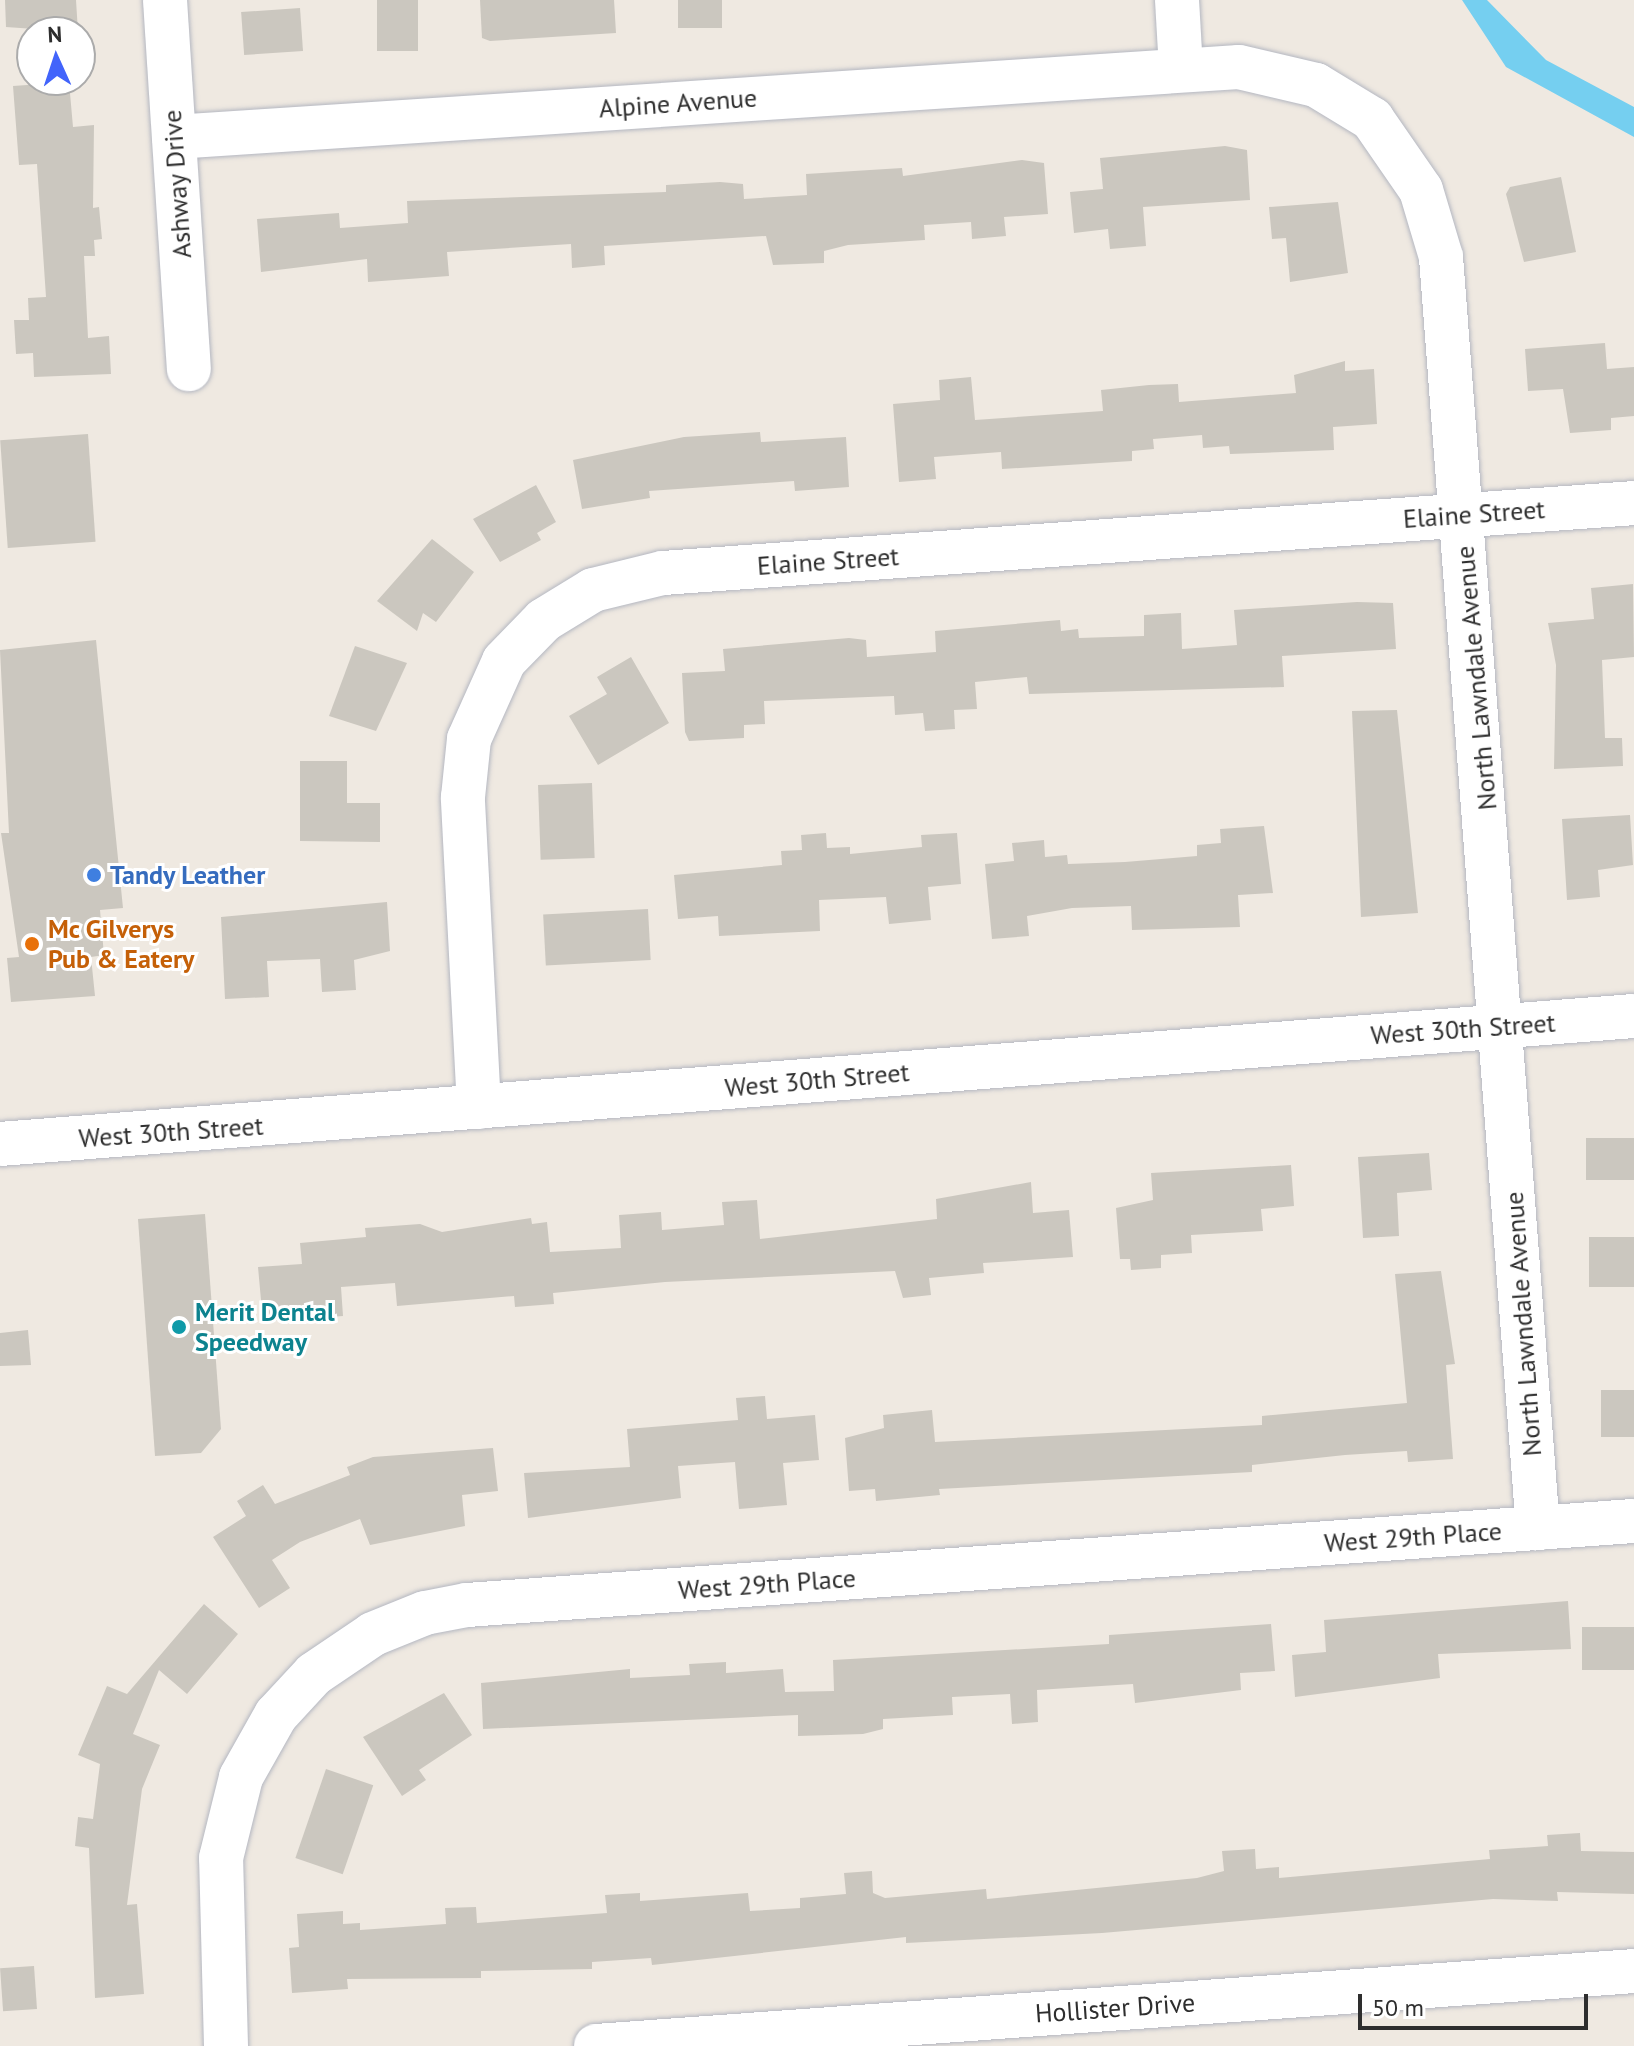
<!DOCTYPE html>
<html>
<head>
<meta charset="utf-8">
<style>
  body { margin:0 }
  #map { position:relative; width:1634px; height:2046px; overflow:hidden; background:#efe9e1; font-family:"PT Sans",sans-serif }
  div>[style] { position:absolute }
  .water>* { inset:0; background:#75cff0 }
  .building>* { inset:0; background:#cbc7bf; transform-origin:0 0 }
  .roads { filter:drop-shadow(0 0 2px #b4b7c1) drop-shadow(0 0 2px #b4b7c1) }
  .minor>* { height:44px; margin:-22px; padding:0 22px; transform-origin:22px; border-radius:22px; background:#fff }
  .dots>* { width:22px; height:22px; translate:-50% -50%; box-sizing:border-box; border:4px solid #fff; border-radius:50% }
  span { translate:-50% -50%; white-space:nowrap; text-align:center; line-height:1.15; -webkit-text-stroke:6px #fff; paint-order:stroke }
  .street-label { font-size:26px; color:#2e2e2e }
  .shop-label { font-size:26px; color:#366cbe; font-weight:700 }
  .left { translate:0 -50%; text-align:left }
  .food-label { font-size:26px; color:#c56008; font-weight:700 }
  .culture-label { font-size:26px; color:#0d838f; font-weight:700 }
  .north { position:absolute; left:16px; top:16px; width:80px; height:80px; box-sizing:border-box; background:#fff; border:2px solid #ababab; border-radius:50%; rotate:357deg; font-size:22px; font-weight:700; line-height:32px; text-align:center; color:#2e2e2e }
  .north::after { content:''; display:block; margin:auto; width:28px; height:36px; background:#4264fb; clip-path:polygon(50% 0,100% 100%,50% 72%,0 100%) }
  .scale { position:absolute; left:1358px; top:1994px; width:230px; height:36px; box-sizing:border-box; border:4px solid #2e2e2e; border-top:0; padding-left:10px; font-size:24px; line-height:28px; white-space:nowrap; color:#2e2e2e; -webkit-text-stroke:6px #fff; paint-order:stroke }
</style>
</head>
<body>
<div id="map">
  <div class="water">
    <i style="clip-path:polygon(1462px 0,1487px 0,1546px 60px,1634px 107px,1634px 137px,1506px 67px)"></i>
  </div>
  <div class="building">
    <i style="clip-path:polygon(5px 0,76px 0,78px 32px,6px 27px)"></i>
    <i style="left:377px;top:0;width:41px;height:51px"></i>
    <i style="clip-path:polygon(480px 0,614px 0,616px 33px,490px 41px,482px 38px)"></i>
    <i style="left:678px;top:0;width:44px;height:28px"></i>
    <i style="left:300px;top:8px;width:43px;height:59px;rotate:86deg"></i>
    <i style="clip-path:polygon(69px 82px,73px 127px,94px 125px,93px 208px,99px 207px,102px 239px,94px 240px,95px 256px,84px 256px,88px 338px,109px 336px,111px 374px,34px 377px,33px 353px,16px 354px,14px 320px,29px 320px,28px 298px,46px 297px,37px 164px,19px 165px,13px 86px)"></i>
    <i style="clip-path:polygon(1225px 146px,1247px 150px,1250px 200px,1143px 207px,1146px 246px,1110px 249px,1108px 229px,1074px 233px,1070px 192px,1103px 189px,1100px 158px)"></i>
    <i style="clip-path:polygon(1022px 160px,1044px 163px,1048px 214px,1004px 217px,1006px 236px,972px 239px,971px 222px,924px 225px,925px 240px,848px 245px,824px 251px,824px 263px,773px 265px,766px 236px,604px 246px,605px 265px,572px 268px,571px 244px,447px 252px,449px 276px,368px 282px,367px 259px,261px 272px,257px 219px,339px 213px,340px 228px,408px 223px,407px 201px,666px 192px,666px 185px,720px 182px,743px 184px,744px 199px,807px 195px,806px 174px,902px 168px,903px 176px)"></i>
    <i style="clip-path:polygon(1561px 177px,1576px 252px,1524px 262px,1506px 194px,1510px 187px)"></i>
    <i style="clip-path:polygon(1338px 202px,1348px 273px,1290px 282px,1286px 238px,1272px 239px,1269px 207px)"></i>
    <i style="clip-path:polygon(1605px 343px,1607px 369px,1634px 367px,1634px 416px,1611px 418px,1611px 430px,1570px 433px,1563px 389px,1528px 391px,1525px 349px)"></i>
    <i style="clip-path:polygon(1345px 361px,1345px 371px,1374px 369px,1377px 424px,1333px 427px,1334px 450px,1230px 454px,1229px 446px,1203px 448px,1202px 435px,1153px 439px,1154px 449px,1132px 451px,1132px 461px,1002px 469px,1001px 452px,934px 457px,936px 479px,899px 482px,893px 404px,940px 400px,939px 380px,971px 377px,975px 420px,1103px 411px,1101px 390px,1149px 385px,1178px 384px,1179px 402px,1296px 393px,1294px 375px)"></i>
    <i style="clip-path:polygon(760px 432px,761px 442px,846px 437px,849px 487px,795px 491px,794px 481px,649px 491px,650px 498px,582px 509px,573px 460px,684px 437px)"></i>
    <i style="left:88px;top:434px;width:108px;height:88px;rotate:86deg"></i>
    <i style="clip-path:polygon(536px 485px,556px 522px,537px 533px,541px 540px,500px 562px,473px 519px)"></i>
    <i style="clip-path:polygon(432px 539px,474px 572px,436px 622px,423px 613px,417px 631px,377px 601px)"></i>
    <i style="clip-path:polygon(1633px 584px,1634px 657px,1602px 660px,1605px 738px,1622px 738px,1623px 766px,1554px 769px,1556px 665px,1548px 623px,1594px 619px,1591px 588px)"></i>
    <i style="clip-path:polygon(1357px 602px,1393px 603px,1396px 649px,1282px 656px,1284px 687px,1029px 694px,1027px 677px,975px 682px,977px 709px,954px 710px,955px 729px,925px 731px,923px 713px,895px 715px,894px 696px,764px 701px,765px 724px,744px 725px,744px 738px,689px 741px,685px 732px,682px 673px,725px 671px,723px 649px,849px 638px,866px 640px,867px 657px,936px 652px,935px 631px,1060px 620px,1061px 631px,1078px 629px,1079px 638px,1144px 636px,1144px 615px,1181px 613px,1182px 649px,1237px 645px,1234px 610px)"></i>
    <i style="clip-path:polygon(96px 640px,123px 908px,100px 910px,104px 955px,91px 957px,95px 996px,11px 1002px,7px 958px,19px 957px,1px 833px,9px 833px,0 650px)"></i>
    <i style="clip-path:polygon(355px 646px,407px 663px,376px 731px,329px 716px)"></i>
    <i style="clip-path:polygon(631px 657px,669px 723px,598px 765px,569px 716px,607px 694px,597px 677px)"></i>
    <i style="clip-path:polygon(1397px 710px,1418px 913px,1361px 917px,1352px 711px)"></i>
    <i style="clip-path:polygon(300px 761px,347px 761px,347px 803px,380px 803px,380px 842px,300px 841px)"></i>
    <i style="left:592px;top:783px;width:75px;height:54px;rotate:88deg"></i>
    <i style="clip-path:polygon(1630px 815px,1633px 865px,1598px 870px,1600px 897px,1567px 900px,1562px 819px)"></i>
    <i style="clip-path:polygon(1264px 826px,1273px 893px,1238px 895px,1240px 927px,1132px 930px,1131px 906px,1072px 908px,1027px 916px,1029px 936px,992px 939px,985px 864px,1014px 861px,1012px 843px,1044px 840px,1045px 857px,1067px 855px,1068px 864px,1125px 862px,1197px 856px,1197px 845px,1221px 843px,1220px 829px)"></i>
    <i style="clip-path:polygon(826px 833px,827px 848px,850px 847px,850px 854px,922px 847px,921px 835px,957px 833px,961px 884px,928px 887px,931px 920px,889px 924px,886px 897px,819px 900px,820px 931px,719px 936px,718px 916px,678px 919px,674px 875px,782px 865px,781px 851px,802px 850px,801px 835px)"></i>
    <i style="clip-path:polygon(387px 902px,390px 951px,354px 960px,356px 990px,322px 992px,320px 959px,267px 961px,269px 997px,225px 999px,221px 917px)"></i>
    <i style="left:648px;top:909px;width:51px;height:105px;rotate:87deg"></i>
    <i style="left:1634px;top:1138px;width:42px;height:48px;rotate:90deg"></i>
    <i style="clip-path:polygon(1429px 1153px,1432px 1190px,1397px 1193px,1399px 1236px,1363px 1238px,1358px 1157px)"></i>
    <i style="clip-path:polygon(1291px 1165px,1294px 1206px,1261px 1209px,1263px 1231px,1191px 1235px,1192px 1253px,1161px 1255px,1161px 1268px,1131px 1270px,1130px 1259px,1120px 1259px,1116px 1208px,1153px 1200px,1151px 1173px)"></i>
    <i style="clip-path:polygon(1031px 1182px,1033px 1213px,1069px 1210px,1073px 1257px,983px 1263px,984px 1273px,929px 1278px,931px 1295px,903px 1298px,895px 1271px,665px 1282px,553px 1293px,554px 1304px,515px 1307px,514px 1296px,397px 1306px,395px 1283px,341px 1287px,343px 1316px,263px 1322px,258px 1267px,302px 1264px,300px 1243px,366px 1237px,365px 1228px,420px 1224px,442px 1232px,531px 1218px,532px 1224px,547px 1222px,550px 1252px,621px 1248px,619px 1215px,661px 1212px,662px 1230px,724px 1225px,722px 1202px,757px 1200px,760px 1239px,937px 1219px,936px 1199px)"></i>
    <i style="clip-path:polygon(205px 1214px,221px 1429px,201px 1453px,155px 1456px,138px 1219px)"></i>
    <i style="left:1634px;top:1237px;width:50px;height:45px;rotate:90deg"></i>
    <i style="clip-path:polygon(1441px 1271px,1455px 1364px,1446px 1365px,1453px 1459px,1408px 1462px,1407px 1451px,1345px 1455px,1252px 1465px,1252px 1472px,939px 1489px,940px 1495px,876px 1501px,875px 1489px,849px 1491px,845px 1438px,884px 1428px,883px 1415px,932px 1410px,935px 1442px,1262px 1425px,1262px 1416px,1407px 1403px,1395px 1274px)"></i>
    <i style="clip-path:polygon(28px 1330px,31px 1365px,0 1366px,0 1333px)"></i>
    <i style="left:1634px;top:1390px;width:47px;height:33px;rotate:90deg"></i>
    <i style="clip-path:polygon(765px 1396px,767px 1419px,815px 1415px,819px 1460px,783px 1463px,787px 1505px,739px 1509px,735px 1462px,678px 1466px,681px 1498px,528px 1518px,524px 1473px,630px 1467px,627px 1429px,738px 1420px,736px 1398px)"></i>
    <i style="clip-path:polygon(493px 1448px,498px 1491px,462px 1495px,465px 1526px,370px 1545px,360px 1519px,300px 1542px,272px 1560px,290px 1588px,259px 1608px,213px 1537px,246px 1516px,237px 1501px,263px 1485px,275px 1504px,350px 1475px,347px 1467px,373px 1457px)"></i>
    <i style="clip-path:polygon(1568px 1601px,1571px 1649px,1438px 1654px,1440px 1678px,1295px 1697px,1292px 1655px,1326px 1652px,1324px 1620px)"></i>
    <i style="clip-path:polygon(204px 1604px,238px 1634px,187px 1694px,159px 1670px,133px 1734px,160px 1745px,142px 1789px,127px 1905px,137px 1904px,144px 1994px,95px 1998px,89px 1848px,75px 1846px,78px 1817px,93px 1819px,100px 1764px,78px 1755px,107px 1686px,127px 1694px)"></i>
    <i style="clip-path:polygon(1271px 1624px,1275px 1671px,1240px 1673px,1241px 1690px,1135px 1703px,1133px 1684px,1037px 1690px,1038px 1722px,1012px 1724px,1010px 1694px,952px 1697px,953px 1715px,883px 1719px,883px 1729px,863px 1734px,798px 1736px,798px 1715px,483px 1729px,481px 1683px,630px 1669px,630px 1678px,690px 1675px,689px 1664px,726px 1662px,726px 1673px,783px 1669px,785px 1692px,834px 1691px,833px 1660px,1109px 1644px,1109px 1635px)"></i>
    <i style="left:1634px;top:1627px;width:43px;height:52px;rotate:90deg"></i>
    <i style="clip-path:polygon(444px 1693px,472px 1735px,419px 1770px,426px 1780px,402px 1796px,363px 1737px)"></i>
    <i style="left:326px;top:1769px;width:50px;height:94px;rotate:19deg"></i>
    <i style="clip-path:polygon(1580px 1833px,1581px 1851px,1634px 1852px,1634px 1894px,1557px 1892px,1558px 1901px,1493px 1899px,1102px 1933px,906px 1943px,906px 1937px,652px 1965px,651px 1958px,592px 1962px,592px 1969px,481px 1971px,481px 1978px,347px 1979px,348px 1989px,292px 1993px,289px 1948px,299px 1947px,297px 1914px,343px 1911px,343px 1924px,360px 1923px,360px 1930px,446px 1924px,445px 1908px,476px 1907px,477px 1923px,607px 1913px,605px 1895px,640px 1893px,640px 1901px,748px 1893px,750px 1911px,800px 1908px,800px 1898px,846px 1894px,844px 1873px,872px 1871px,873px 1893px,885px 1898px,986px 1889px,987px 1899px,1197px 1878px,1224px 1871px,1222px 1851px,1255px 1849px,1256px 1869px,1279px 1867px,1279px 1878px,1490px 1859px,1489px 1850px,1548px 1846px,1547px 1835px)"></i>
    <i style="left:34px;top:1966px;width:43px;height:34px;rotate:86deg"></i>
  </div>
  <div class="roads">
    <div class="minor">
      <i style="left:165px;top:0;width:370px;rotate:86.3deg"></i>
      <i style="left:1177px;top:0;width:69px;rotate:86.7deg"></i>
      <i style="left:174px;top:137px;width:1067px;rotate:-3.76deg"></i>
      <i style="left:1239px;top:67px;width:79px;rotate:13.2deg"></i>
      <i style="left:1316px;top:85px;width:66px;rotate:31.3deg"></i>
      <i style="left:1372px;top:119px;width:86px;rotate:55.4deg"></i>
      <i style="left:1421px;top:190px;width:70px;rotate:73.4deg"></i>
      <i style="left:1441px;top:257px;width:1275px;rotate:85.64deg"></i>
      <i style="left:479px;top:1107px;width:310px;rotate:-93deg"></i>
      <i style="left:463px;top:797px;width:58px;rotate:-84.1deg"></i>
      <i style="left:469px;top:739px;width:85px;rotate:-65.8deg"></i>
      <i style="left:504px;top:661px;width:57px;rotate:-45.7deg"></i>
      <i style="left:544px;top:620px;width:57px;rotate:-31.5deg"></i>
      <i style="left:593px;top:590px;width:72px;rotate:-13.7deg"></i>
      <i style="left:663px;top:573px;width:974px;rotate:-4.12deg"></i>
      <i style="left:0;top:1144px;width:1639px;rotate:-4.48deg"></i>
      <i style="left:226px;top:2046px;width:188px;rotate:-91.5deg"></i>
      <i style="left:221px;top:1858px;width:83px;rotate:-76.1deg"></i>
      <i style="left:241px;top:1777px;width:71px;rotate:-60.6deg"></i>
      <i style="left:276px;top:1715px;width:56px;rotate:-47.2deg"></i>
      <i style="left:314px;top:1674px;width:71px;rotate:-34.1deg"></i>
      <i style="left:373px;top:1634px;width:56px;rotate:-22deg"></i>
      <i style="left:425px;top:1613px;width:43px;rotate:-10.8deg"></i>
      <i style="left:467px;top:1605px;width:1170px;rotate:-4.12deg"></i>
      <i style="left:596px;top:2046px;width:1041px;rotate:-4.13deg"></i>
    </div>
  </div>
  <div class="dots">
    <i style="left:94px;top:875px;background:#3f7fe0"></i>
    <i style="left:32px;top:944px;background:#e8710a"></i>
    <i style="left:179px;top:1327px;background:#0f9aa8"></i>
  </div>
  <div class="street-label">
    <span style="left:678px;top:103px;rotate:-4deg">Alpine Avenue</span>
    <span style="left:177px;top:184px;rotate:-94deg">Ashway Drive</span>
    <span style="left:1474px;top:514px;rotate:-4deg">Elaine Street</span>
    <span style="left:828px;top:561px;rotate:-4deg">Elaine Street</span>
    <span style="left:1476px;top:678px;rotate:-95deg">North Lawndale Avenue</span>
    <span style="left:1463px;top:1029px;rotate:-4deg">West 30th Street</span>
    <span style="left:817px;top:1080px;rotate:-5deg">West 30th Street</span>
    <span style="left:171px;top:1132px;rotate:-4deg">West 30th Street</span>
    <span style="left:1523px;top:1324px;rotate:-94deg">North Lawndale Avenue</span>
    <span style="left:1413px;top:1537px;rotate:-4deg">West 29th Place</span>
    <span style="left:767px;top:1584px;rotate:-4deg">West 29th Place</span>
    <span style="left:1115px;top:2008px;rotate:-4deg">Hollister Drive</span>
  </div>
  <div class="shop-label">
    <span class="left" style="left:110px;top:875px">Tandy Leather</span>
  </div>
  <div class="food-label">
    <span class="left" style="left:48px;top:944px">Mc Gilverys<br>Pub &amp; Eatery</span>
  </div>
  <div class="culture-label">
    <span class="left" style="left:195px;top:1327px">Merit Dental<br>Speedway</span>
  </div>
  <div class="north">N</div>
  <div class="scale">50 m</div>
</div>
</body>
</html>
